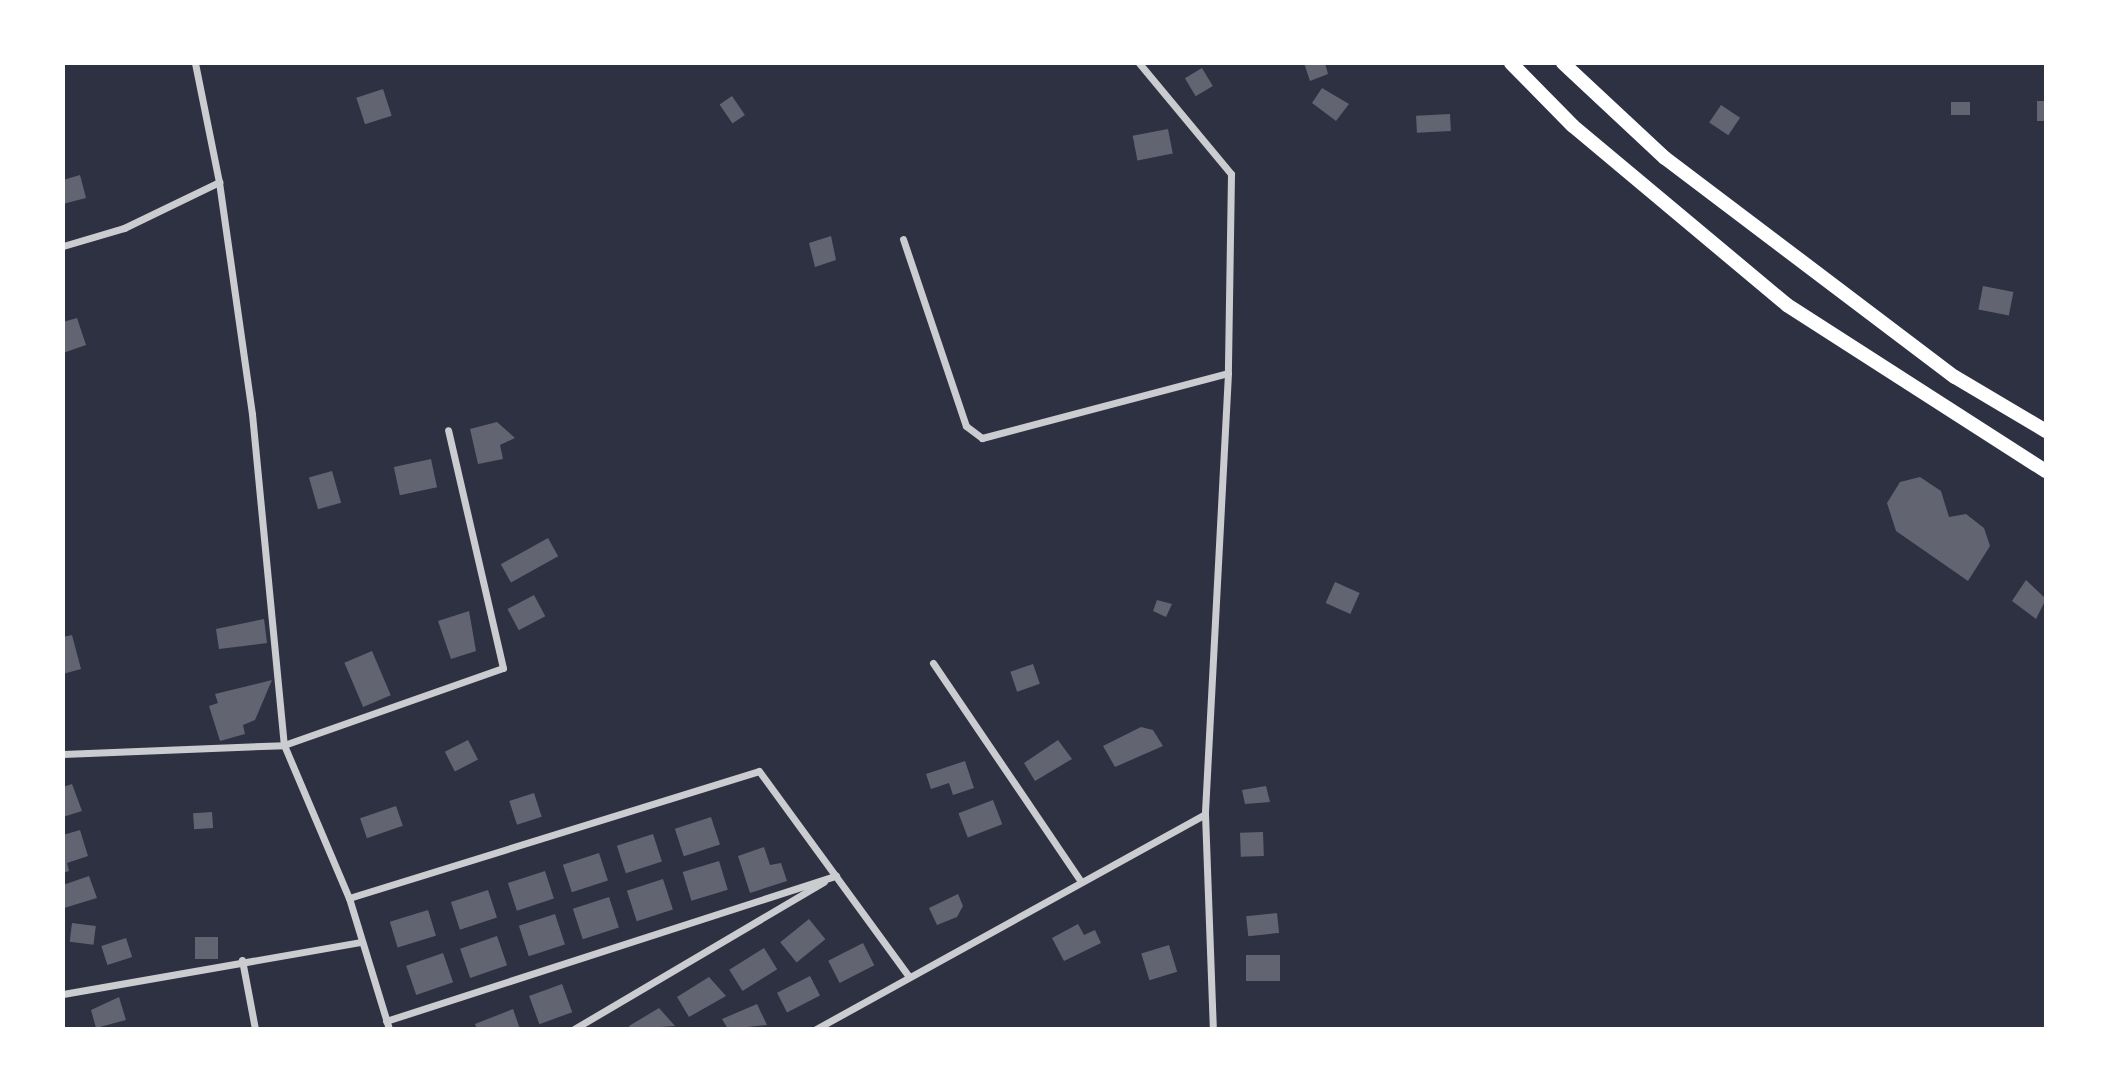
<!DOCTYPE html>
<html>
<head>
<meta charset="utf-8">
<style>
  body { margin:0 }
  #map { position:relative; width:2109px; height:1092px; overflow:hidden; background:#2d3142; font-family:Overpass,sans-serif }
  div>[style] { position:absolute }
  .building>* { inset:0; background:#626471; transform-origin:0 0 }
  .minor>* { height:7px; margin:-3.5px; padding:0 3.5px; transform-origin:3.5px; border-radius:3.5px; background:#caccd0 }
  .trunk>* { height:14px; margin:-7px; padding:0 7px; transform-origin:7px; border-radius:7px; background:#fff }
  span { translate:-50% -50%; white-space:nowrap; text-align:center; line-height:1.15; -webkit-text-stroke:6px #fff; paint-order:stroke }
  .frame { position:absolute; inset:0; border:65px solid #fff; pointer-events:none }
</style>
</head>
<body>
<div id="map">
  <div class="building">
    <i style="clip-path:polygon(1304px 63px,1325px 63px,1328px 74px,1310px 81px)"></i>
    <i style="left:1202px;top:68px;width:21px;height:20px;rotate:59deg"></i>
    <i style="clip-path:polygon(1322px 88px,1349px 104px,1336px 121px,1312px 103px)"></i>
    <i style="left:383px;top:89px;width:28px;height:28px;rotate:72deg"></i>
    <i style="left:732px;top:96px;width:23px;height:15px;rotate:56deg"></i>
    <i style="left:2037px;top:101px;width:9px;height:20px"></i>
    <i style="left:1970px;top:102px;width:13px;height:19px;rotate:90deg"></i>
    <i style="left:1721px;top:105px;width:23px;height:21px;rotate:34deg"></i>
    <i style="left:1450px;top:114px;width:17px;height:34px;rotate:87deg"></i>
    <i style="left:1168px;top:129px;width:25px;height:36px;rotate:79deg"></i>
    <i style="clip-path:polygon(80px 175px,86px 198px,63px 204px,63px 180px)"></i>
    <i style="clip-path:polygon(831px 236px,836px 260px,815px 267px,809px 243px)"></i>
    <i style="left:1983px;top:286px;width:31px;height:24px;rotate:11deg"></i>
    <i style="clip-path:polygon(77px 318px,86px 345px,63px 353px,63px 322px)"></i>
    <i style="clip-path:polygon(497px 422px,515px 438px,500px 445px,503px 459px,478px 464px,470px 429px)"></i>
    <i style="left:431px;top:459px;width:29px;height:38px;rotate:78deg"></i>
    <i style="left:332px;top:471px;width:33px;height:24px;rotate:74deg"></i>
    <i style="clip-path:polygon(1920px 477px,1941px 491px,1949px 517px,1966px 514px,1984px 528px,1990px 546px,1968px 581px,1896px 531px,1887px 503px,1900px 482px)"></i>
    <i style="left:548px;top:538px;width:21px;height:54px;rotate:61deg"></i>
    <i style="clip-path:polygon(2026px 580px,2046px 599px,2036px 619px,2012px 601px)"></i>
    <i style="left:1335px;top:582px;width:27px;height:23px;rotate:24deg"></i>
    <i style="left:534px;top:595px;width:24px;height:30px;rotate:62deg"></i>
    <i style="clip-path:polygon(1157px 600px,1172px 604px,1166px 617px,1153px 611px)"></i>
    <i style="clip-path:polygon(469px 611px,476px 651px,451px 659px,438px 621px)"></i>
    <i style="clip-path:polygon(264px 619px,267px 643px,219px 649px,216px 629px)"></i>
    <i style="clip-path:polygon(72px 635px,81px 669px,63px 674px,63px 637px)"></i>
    <i style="left:372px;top:651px;width:48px;height:30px;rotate:67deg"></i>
    <i style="left:1033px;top:664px;width:21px;height:24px;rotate:71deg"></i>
    <i style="clip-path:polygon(272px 680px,255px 720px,243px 725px,245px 734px,220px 741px,209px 706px,218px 703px,215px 694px)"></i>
    <i style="clip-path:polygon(1141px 727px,1153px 730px,1163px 746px,1115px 767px,1103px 746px)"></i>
    <i style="left:468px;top:740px;width:22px;height:26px;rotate:63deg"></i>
    <i style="clip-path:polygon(1058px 740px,1072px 759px,1035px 781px,1024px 763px)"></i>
    <i style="clip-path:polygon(965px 761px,974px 788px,953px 795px,949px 783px,931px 789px,926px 774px)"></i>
    <i style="clip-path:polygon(72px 784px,82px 811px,63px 817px,63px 787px)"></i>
    <i style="clip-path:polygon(1266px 786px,1270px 802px,1245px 804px,1242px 790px)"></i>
    <i style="left:534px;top:793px;width:25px;height:26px;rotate:72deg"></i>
    <i style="left:993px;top:800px;width:26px;height:37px;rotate:69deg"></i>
    <i style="left:396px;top:806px;width:21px;height:38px;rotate:71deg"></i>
    <i style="left:212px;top:812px;width:16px;height:19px;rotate:86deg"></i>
    <i style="left:711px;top:817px;width:29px;height:38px;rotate:72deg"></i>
    <i style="clip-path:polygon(80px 830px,88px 856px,67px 863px,69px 871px,63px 873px,63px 835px)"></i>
    <i style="left:1263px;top:832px;width:24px;height:23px;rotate:88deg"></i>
    <i style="left:653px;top:834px;width:29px;height:38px;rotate:72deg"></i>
    <i style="clip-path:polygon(764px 847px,770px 865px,781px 863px,787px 881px,750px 893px,738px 856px)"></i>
    <i style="left:599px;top:853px;width:29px;height:38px;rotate:72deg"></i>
    <i style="left:719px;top:861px;width:30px;height:38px;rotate:73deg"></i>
    <i style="left:545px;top:871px;width:29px;height:39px;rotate:72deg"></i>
    <i style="clip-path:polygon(89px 876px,97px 898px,64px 908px,63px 885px)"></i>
    <i style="left:663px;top:879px;width:32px;height:38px;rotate:72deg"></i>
    <i style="left:488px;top:890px;width:29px;height:39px;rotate:72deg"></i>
    <i style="clip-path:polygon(958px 894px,963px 906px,957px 917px,937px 925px,929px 908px)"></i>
    <i style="left:609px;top:897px;width:32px;height:38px;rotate:72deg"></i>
    <i style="left:428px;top:910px;width:27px;height:40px;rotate:73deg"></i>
    <i style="left:1277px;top:913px;width:20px;height:31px;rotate:84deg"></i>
    <i style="left:555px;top:914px;width:32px;height:38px;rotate:72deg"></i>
    <i style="left:809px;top:919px;width:26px;height:37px;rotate:51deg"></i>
    <i style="left:72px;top:923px;width:24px;height:19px;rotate:7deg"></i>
    <i style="clip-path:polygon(1078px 924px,1084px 935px,1095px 930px,1101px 943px,1064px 961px,1052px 938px)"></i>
    <i style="left:497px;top:936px;width:31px;height:39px;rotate:71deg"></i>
    <i style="left:195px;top:937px;width:23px;height:22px"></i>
    <i style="left:126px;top:938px;width:20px;height:26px;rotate:72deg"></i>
    <i style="left:863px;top:943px;width:25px;height:39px;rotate:63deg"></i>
    <i style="left:1169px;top:945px;width:28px;height:29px;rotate:73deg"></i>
    <i style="left:764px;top:948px;width:25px;height:41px;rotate:58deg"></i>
    <i style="left:443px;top:953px;width:31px;height:39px;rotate:71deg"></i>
    <i style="left:1246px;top:955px;width:34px;height:26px"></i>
    <i style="left:810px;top:976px;width:22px;height:37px;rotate:63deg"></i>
    <i style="clip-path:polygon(709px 977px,726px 996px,689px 1017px,677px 997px)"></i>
    <i style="left:562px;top:984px;width:30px;height:35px;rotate:70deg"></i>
    <i style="clip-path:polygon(119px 997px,126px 1020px,96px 1028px,91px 1010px)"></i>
    <i style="clip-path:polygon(757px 1004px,767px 1025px,728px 1029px,722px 1019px)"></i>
    <i style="clip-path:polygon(659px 1008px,675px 1026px,630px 1029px,629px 1026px)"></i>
    <i style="clip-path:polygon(513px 1009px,520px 1029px,477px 1029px,475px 1024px)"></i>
  </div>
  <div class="minor">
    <i style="left:195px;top:63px;width:121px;rotate:78.6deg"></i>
    <i style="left:219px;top:182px;width:234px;rotate:81.9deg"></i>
    <i style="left:252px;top:414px;width:333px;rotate:84.5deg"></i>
    <i style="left:284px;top:745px;width:166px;rotate:67deg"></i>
    <i style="left:349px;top:898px;width:137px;rotate:73deg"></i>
    <i style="left:1139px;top:63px;width:144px;rotate:50.3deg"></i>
    <i style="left:1231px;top:174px;width:199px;rotate:90.9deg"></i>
    <i style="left:1228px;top:373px;width:442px;rotate:93deg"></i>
    <i style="left:1205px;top:814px;width:215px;rotate:87.9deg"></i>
    <i style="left:903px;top:239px;width:197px;rotate:71.4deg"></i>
    <i style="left:966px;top:426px;width:20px;rotate:37deg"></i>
    <i style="left:982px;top:438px;width:254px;rotate:-14.8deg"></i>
    <i style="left:63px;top:246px;width:64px;rotate:-16.4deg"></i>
    <i style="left:124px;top:228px;width:106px;rotate:-25.8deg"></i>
    <i style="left:933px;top:663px;width:261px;rotate:55.9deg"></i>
    <i style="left:63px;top:754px;width:221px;rotate:-2.3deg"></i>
    <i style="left:284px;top:745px;width:232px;rotate:-19.4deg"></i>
    <i style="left:503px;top:668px;width:244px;rotate:-103deg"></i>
    <i style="left:349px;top:898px;width:429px;rotate:-17.2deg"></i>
    <i style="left:759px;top:771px;width:253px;rotate:53.9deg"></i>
    <i style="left:242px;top:960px;width:70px;rotate:79.3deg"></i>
    <i style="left:63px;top:994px;width:303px;rotate:-9.9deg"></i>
    <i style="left:386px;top:1021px;width:473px;rotate:-17.9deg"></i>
    <i style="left:574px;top:1029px;width:290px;rotate:-30.5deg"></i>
    <i style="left:816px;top:1029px;width:444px;rotate:-28.9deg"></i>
  </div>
  <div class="trunk">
    <i style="left:1511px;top:63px;width:88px;rotate:45.5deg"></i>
    <i style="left:1573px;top:126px;width:279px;rotate:39.9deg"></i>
    <i style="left:1787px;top:305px;width:308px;rotate:32.7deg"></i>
    <i style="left:1563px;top:63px;width:139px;rotate:43deg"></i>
    <i style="left:1665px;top:158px;width:363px;rotate:37.1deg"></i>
    <i style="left:1955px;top:377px;width:106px;rotate:30.7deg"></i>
  </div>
  <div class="frame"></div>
</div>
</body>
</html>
